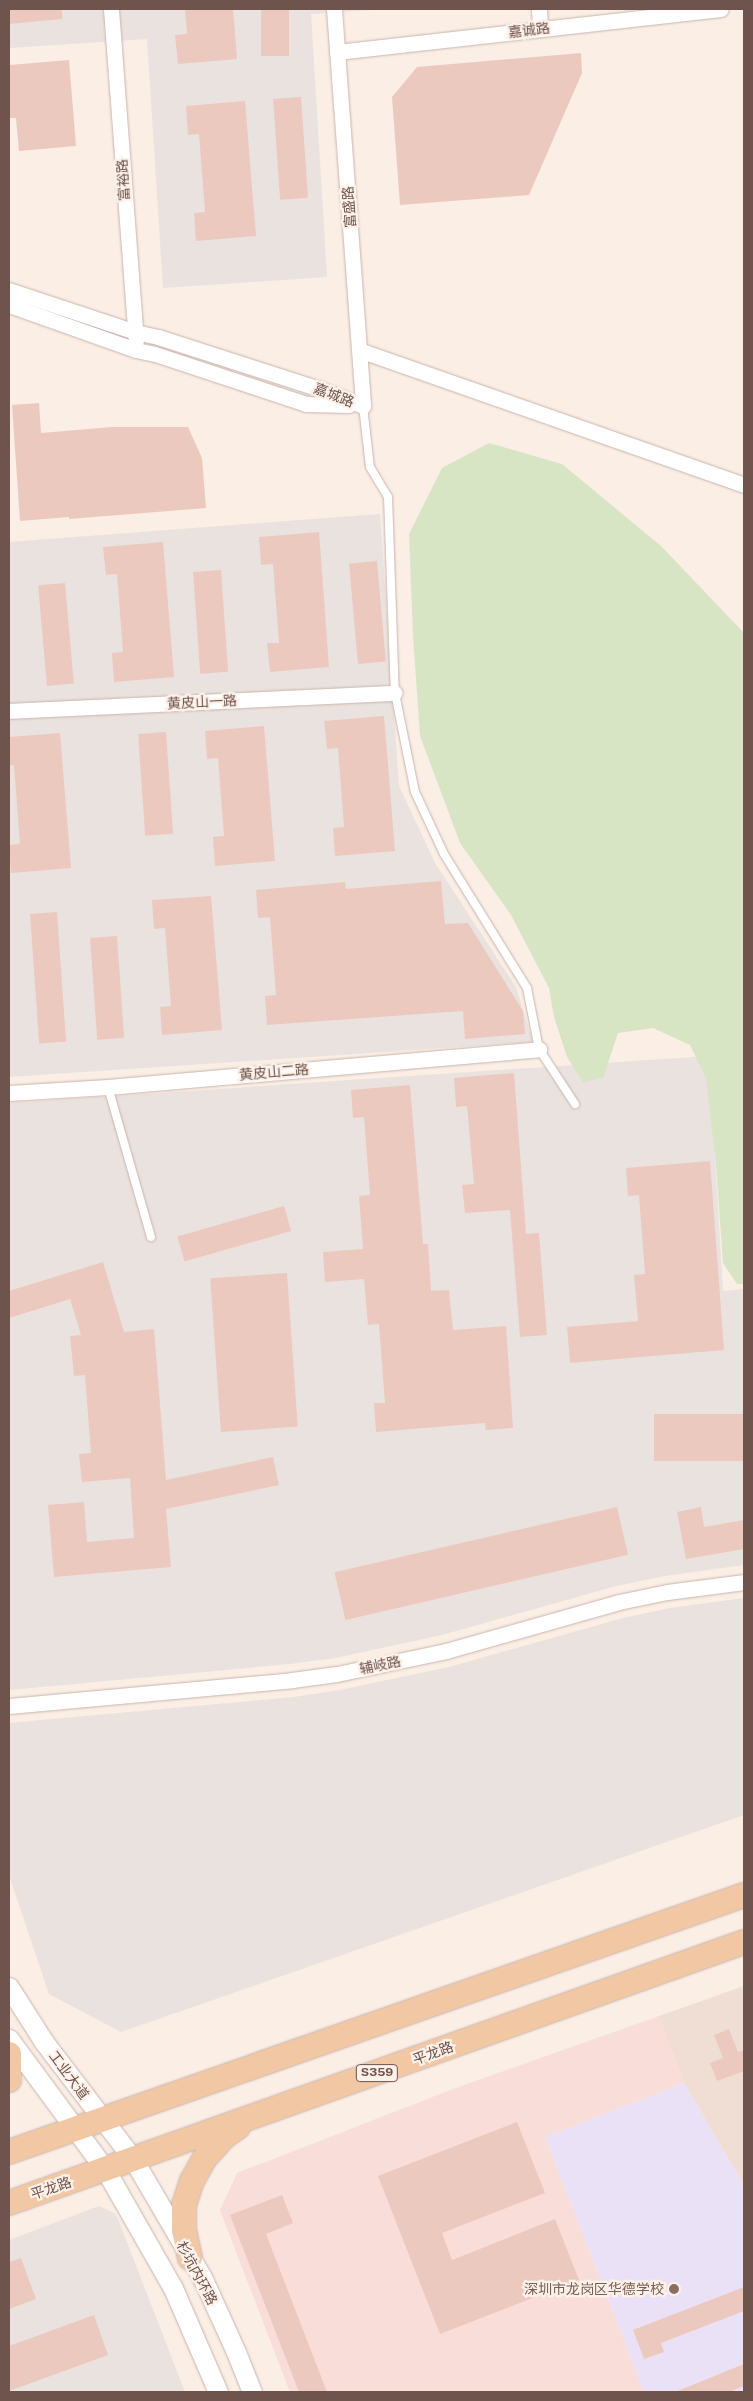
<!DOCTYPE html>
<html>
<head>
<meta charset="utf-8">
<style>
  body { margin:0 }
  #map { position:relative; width:753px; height:2401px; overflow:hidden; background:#faeee5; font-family:"Public Sans","Noto Sans SC",sans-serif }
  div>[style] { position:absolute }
  .residential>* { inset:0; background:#f0ded4 }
  .commercial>* { inset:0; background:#f9ddd9 }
  .industrial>* { inset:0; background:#eae2de }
  .education>* { inset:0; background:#ebe1f6 }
  .green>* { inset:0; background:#d8e5c5 }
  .building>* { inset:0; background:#ecc9bf; transform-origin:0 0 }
  .roads { filter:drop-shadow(0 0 1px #c9b4ac) drop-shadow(0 0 1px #c9b4ac) }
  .service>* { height:8px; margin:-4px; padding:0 4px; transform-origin:4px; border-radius:4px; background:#fff }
  .minor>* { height:15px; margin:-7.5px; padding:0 7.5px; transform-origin:7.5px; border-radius:7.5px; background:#fff }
  .tertiary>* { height:19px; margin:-9.5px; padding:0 9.5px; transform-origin:9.5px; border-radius:9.5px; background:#fff }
  .primary>* { height:24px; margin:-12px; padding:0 12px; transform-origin:12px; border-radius:12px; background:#f1c7a4 }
  .dots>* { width:14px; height:14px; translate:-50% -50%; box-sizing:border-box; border:2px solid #fdf2ea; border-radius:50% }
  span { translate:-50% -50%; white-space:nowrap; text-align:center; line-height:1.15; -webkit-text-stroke:4.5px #fdf2ea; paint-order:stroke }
  .shield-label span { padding:1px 4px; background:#fdf2ea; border:1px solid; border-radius:4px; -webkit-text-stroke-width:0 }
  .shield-label { font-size:12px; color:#6f534d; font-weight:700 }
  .street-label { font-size:14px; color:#6f534d }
  .education-label { font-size:14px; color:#785e54 }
  .right { translate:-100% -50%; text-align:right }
  .frame { position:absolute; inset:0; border:10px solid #6f534d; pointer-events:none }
</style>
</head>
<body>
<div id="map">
  <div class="residential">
    <i style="clip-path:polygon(744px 1986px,744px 2185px,684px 2083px,659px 2016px)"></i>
  </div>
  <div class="commercial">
    <i style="clip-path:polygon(659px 2016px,684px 2083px,545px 2137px,644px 2392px,290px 2392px,220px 2210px,237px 2173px,453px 2089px)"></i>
  </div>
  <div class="industrial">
    <i style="clip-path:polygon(9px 9px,387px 9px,311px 14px,327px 277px,163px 288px,147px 39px,9px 48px)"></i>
    <i style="clip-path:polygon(380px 514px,399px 786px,435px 863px,516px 987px,533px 1042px,9px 1077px,9px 542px)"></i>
    <i style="clip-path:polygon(709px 1056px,723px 1291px,744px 1289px,744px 1565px,665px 1576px,616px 1586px,442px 1635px,335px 1658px,290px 1664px,9px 1690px,9px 1103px)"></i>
    <i style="clip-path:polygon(744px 1598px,744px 1815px,121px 2032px,49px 1994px,9px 1875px,9px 1723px,294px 1697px,340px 1690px,449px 1667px,623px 1618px,670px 1608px)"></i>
    <i style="clip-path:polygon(99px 2206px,116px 2214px,185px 2392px,9px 2392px,9px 2240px)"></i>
  </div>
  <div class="education">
    <i style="clip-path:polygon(684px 2083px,744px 2185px,744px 2392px,644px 2392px,545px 2137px)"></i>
  </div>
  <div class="green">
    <i style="clip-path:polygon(489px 443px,562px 464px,661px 546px,744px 633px,744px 1284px,737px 1284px,723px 1263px,716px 1165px,706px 1078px,690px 1045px,653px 1028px,618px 1033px,603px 1078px,583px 1082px,567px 1057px,554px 1017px,549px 988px,511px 915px,460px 843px,420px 736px,413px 636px,409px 534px,442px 468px)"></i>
  </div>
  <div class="building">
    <i style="clip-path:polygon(9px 9px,62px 9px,62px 19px,9px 24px)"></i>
    <i style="clip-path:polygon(185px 9px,233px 9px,237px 59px,178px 64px,175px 35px,187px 34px)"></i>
    <i style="left:261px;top:9px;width:28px;height:47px"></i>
    <i style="clip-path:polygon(581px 53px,582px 73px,529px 195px,400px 205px,392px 97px,417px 67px)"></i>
    <i style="clip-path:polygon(69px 60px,76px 146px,19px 151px,16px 118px,9px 118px,9px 65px)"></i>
    <i style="left:301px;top:97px;width:101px;height:28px;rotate:86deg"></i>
    <i style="clip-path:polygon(245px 101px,256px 236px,196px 241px,194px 213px,205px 212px,199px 134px,188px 135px,186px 106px)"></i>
    <i style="clip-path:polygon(39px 403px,41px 433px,112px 427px,188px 427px,202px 458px,206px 508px,69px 519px,69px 517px,20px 521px,12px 405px)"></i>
    <i style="clip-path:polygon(319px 532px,329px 667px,270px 672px,267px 643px,279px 643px,273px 564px,261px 565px,259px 537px)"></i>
    <i style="clip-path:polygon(163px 542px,174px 677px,114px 682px,112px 653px,123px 652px,117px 574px,106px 575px,103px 547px)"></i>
    <i style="left:377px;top:561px;width:101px;height:28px;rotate:85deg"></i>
    <i style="left:221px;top:570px;width:102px;height:28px;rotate:86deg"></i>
    <i style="left:65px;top:583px;width:101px;height:27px;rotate:85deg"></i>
    <i style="clip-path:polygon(384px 716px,395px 851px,335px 856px,333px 828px,344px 827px,338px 748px,327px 749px,324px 721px)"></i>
    <i style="clip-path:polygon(264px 726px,275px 861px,215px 866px,213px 837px,224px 836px,218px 758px,207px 759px,205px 731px)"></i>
    <i style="left:166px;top:732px;width:102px;height:28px;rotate:86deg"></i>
    <i style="clip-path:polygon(60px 733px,71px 868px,11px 873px,9px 845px,20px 844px,14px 765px,9px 766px,9px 737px)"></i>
    <i style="clip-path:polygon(441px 881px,445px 924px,468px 923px,523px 1011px,525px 1034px,465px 1039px,463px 1011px,267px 1025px,265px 996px,276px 995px,270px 917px,258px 918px,256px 890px,345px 882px,346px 889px)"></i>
    <i style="clip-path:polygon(211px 896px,222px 1030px,162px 1035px,160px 1007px,171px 1006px,165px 928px,154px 929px,152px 900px)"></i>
    <i style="left:57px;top:912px;width:130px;height:27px;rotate:86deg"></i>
    <i style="left:117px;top:936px;width:102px;height:27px;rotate:86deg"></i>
    <i style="clip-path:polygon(514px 1073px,526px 1234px,539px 1233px,547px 1335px,520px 1337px,510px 1210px,465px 1213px,462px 1185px,474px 1184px,467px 1106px,456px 1107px,454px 1078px)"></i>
    <i style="clip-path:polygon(410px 1085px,423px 1244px,428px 1244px,431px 1291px,449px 1290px,453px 1330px,506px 1326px,513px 1428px,486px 1430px,485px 1423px,376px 1432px,374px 1403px,385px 1403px,379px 1324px,368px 1325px,364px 1279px,325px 1282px,323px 1252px,363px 1249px,359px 1196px,370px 1195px,364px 1117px,353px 1118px,351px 1090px)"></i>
    <i style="clip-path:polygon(710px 1161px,724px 1350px,570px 1363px,567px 1327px,638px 1321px,634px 1275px,645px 1274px,639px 1195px,628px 1196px,626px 1168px)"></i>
    <i style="left:284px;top:1206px;width:26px;height:111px;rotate:74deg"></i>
    <i style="clip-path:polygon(103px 1262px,124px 1332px,154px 1329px,166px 1480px,273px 1457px,279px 1485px,166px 1509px,171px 1567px,54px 1577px,48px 1505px,84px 1502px,87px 1542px,134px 1538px,130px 1478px,82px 1482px,79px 1454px,91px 1453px,85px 1375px,74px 1376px,70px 1336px,81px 1335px,70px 1299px,9px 1318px,9px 1291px)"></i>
    <i style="left:287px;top:1273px;width:154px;height:77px;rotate:86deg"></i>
    <i style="left:744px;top:1414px;width:47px;height:90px;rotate:90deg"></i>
    <i style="left:617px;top:1507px;width:49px;height:290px;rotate:77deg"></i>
    <i style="clip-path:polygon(701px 1507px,704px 1527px,744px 1520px,744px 1549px,686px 1559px,677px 1512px)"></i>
    <i style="clip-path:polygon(729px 2029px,738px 2052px,744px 2050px,744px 2071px,717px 2081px,710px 2063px,723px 2058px,714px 2035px)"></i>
    <i style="clip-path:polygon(517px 2122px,545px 2193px,442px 2233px,452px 2260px,555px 2219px,579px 2280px,440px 2334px,378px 2176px)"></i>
    <i style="clip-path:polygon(282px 2195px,293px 2223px,266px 2234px,327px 2392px,299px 2392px,230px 2215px)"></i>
    <i style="clip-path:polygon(21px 2258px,36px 2299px,9px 2309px,9px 2262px)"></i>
    <i style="clip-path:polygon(744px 2287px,744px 2311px,661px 2343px,664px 2352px,644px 2359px,633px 2330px)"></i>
    <i style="clip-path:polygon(94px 2315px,108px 2355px,9px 2391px,9px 2346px)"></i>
    <i style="clip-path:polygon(744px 2364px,744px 2386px,729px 2392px,675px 2392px)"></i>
  </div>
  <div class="roads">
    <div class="service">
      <i style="left:363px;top:406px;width:61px;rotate:83.5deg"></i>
      <i style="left:370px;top:467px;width:35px;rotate:59deg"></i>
      <i style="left:388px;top:497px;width:196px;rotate:88deg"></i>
      <i style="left:395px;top:693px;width:101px;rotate:78.6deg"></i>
      <i style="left:415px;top:792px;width:68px;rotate:64.9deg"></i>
      <i style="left:444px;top:854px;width:158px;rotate:58.2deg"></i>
      <i style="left:527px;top:988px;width:62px;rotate:78.9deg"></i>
      <i style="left:539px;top:1049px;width:66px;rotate:56.8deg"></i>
      <i style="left:108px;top:1087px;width:156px;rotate:74deg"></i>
    </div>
    <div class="minor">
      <i style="left:111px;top:9px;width:333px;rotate:85.7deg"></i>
      <i style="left:334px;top:9px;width:398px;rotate:85.8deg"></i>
      <i style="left:539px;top:9px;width:20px;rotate:87deg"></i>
      <i style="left:337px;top:52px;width:386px;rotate:-6.4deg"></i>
      <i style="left:9px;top:290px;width:133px;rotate:18.4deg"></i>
      <i style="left:135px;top:332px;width:24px;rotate:12deg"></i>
      <i style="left:158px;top:337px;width:167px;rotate:17.8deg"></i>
      <i style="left:317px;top:388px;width:49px;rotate:21.4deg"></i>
      <i style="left:9px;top:305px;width:135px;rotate:19.5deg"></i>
      <i style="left:136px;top:350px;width:19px;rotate:12deg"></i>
      <i style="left:155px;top:354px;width:159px;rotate:18.3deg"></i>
      <i style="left:306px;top:404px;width:43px;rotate:1.3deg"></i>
      <i style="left:359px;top:350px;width:408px;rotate:19.3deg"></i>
      <i style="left:9px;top:711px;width:386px;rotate:-2.7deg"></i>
      <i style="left:9px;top:1093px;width:99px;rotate:-3.5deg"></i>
      <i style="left:108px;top:1087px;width:433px;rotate:-5deg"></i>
      <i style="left:9px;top:1706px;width:284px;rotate:-5.2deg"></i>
      <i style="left:292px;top:1680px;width:45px;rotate:-7.6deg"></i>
      <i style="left:337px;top:1674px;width:111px;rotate:-11.9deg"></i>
      <i style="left:446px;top:1651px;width:180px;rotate:-15.8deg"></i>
      <i style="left:619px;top:1602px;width:49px;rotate:-11.8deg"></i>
      <i style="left:667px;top:1592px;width:78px;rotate:-7.4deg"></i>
    </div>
    <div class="tertiary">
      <i style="left:9px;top:1987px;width:65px;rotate:57.5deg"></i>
      <i style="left:44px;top:2042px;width:147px;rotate:52.7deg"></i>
      <i style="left:133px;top:2159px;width:137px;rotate:59.7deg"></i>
      <i style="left:202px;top:2277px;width:82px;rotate:65.6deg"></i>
      <i style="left:236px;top:2352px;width:43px;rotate:68.2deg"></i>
      <i style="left:9px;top:2039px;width:162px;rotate:53.6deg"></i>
      <i style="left:105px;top:2169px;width:137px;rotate:60.3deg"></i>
      <i style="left:173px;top:2288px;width:113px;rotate:66.6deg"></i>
    </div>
    <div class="primary">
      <i style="left:9px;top:2054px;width:26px;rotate:90deg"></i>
      <i style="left:9px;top:2152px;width:779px;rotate:-19.27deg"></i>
      <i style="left:9px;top:2203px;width:780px;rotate:-19.55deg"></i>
      <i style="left:190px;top:2258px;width:29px;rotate:-102deg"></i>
      <i style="left:184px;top:2230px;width:25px;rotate:-90deg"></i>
      <i style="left:184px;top:2205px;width:25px;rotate:-72deg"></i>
      <i style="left:192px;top:2181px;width:26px;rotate:-61deg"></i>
      <i style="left:205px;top:2158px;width:30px;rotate:-48deg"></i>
      <i style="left:225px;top:2136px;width:16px;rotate:-35deg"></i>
    </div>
  </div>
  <div class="dots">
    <i style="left:674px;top:2289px;background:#8d6e63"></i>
  </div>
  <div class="shield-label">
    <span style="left:377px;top:2073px">S359</span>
  </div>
  <div class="street-label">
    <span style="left:529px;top:30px;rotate:-7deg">嘉诚路</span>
    <span style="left:123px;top:180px;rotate:-94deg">富裕路</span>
    <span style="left:349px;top:207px;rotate:-94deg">富盛路</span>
    <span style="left:334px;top:395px;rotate:21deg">嘉城路</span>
    <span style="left:202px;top:702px;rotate:-3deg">黄皮山一路</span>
    <span style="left:274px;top:1072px;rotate:-5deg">黄皮山二路</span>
    <span style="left:380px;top:1665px;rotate:-12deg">辅岐路</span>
    <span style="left:433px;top:2053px;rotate:-20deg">平龙路</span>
    <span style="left:69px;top:2075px;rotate:53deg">工业大道</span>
    <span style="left:51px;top:2188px;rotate:-19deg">平龙路</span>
    <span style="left:197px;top:2273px;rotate:62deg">杉坑内环路</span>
  </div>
  <div class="education-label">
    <span class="right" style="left:664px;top:2289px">深圳市龙岗区华德学校</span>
  </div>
  <div class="frame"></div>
</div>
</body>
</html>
